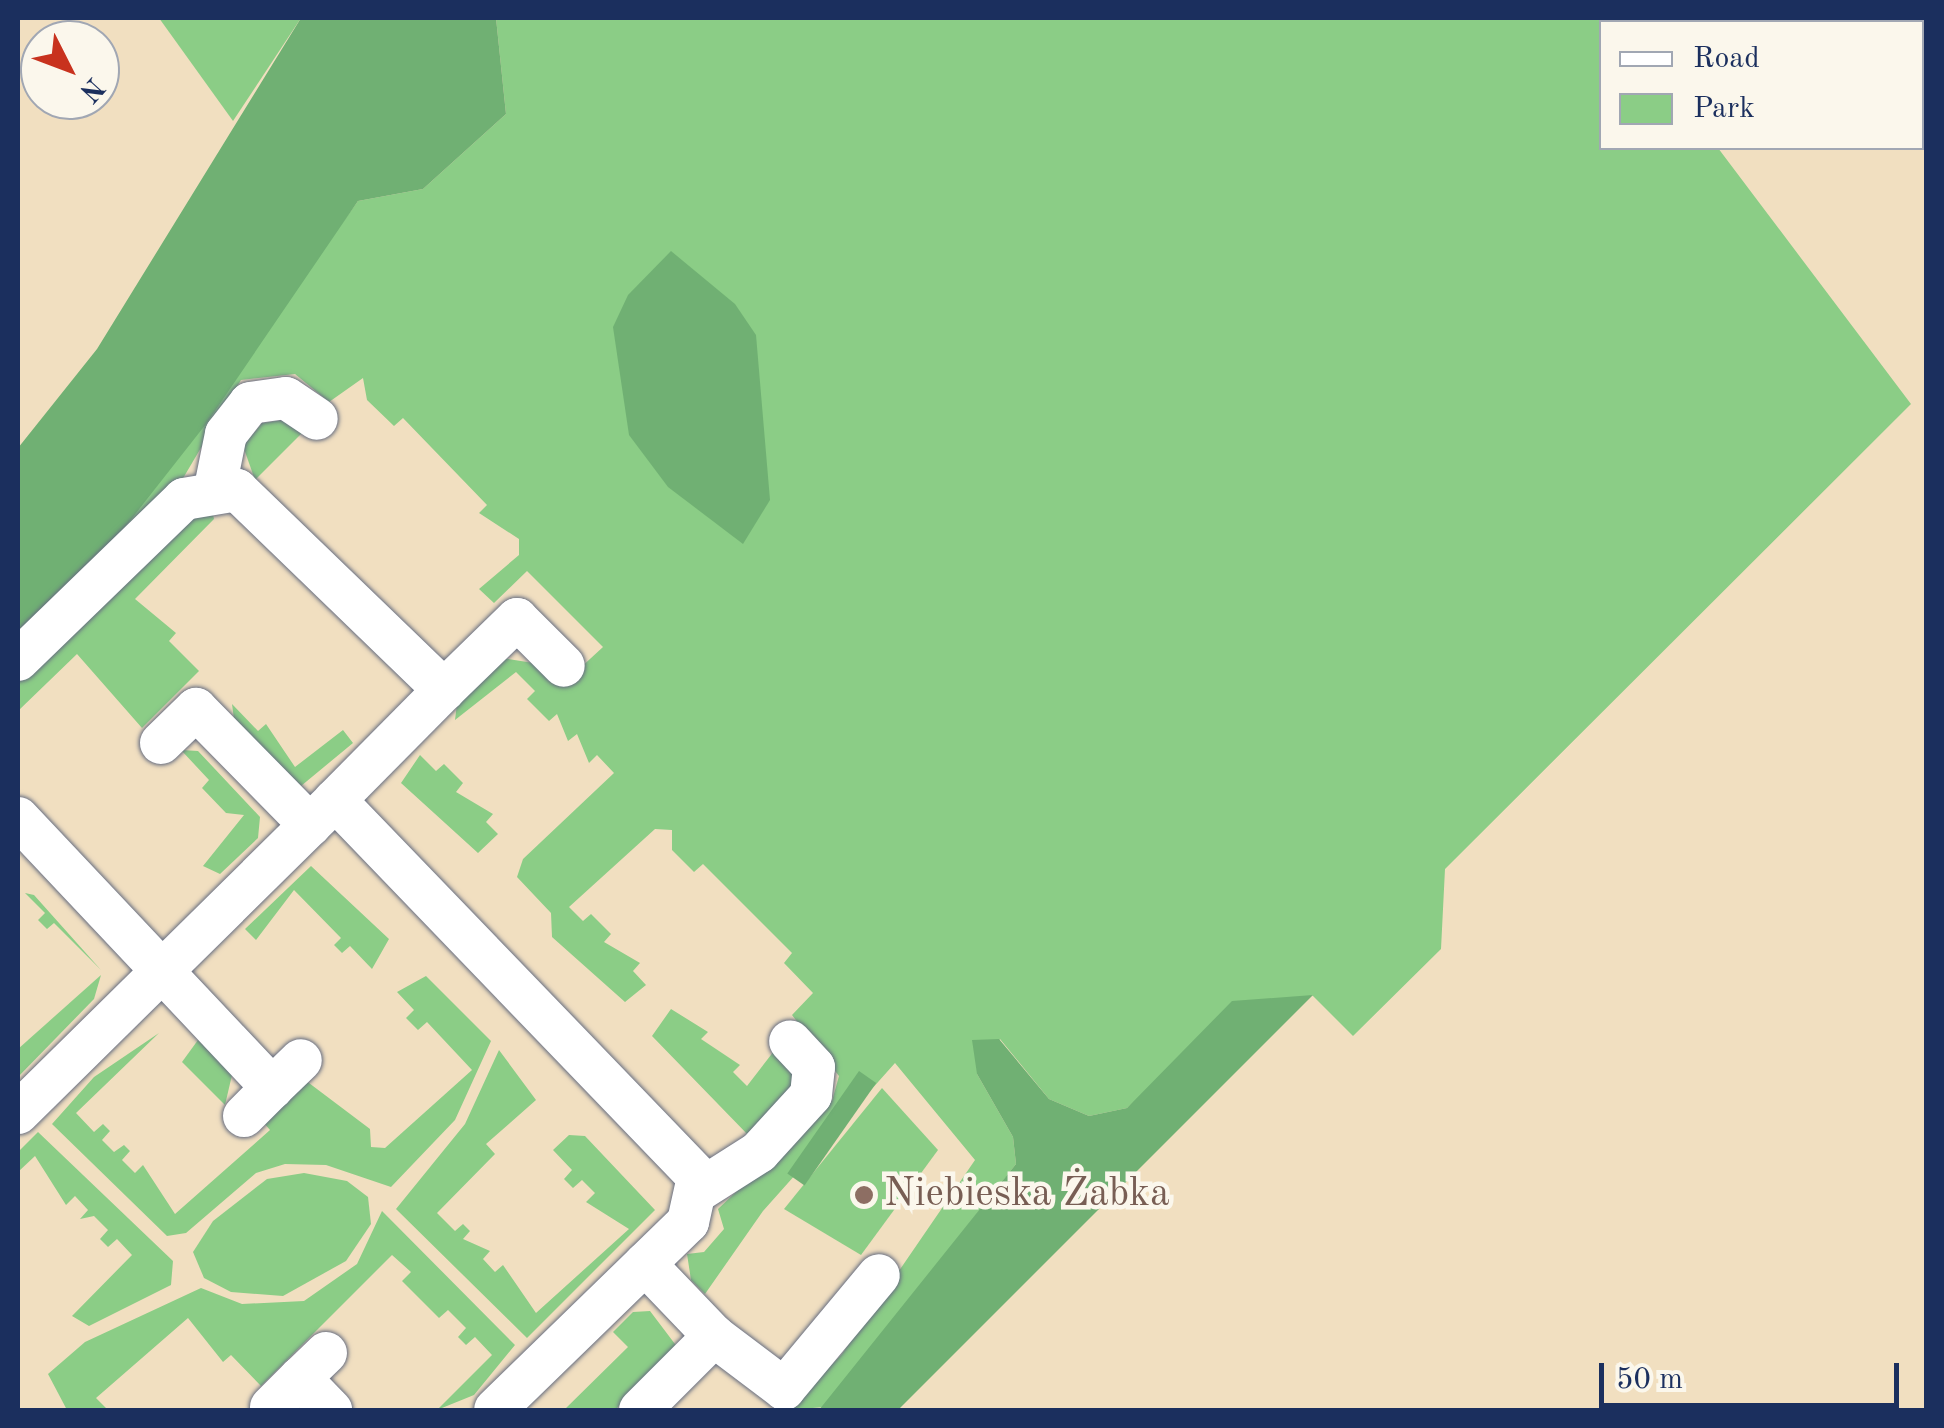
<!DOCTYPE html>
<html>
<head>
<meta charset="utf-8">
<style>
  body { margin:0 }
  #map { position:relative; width:1944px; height:1428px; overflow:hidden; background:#f1dfc0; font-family:"Old Standard TT",serif }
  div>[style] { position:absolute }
  .green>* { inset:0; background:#8bcd86 }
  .forest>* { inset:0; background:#70b073; transform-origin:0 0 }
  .roads { filter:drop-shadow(0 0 2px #666d80) drop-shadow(0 0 2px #666d80) }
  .minor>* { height:42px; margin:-21px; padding:0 21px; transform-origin:21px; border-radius:21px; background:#fff }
  .dots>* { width:28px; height:28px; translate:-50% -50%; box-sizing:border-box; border:5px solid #fbf7ec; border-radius:50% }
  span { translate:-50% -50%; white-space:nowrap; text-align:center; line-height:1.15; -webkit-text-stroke:9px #fbf7ec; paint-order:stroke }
  .education-label { font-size:40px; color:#785e54 }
  .left { translate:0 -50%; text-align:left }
  .frame { position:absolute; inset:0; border:20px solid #1b2f5e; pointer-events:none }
  .legend { position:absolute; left:1599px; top:20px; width:325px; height:130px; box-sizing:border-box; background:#fbf7ec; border:2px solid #a1a7b3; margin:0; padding:12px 18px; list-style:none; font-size:30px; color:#1b2f5e }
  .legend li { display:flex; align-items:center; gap:20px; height:50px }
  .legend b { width:50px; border:2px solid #a1a7b3 }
  .north { position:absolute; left:20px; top:20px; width:100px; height:100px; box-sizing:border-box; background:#fbf7ec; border:2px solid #a1a7b3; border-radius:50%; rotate:132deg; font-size:28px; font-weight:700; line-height:40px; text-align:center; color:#1b2f5e }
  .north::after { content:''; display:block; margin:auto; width:35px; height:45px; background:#c8321e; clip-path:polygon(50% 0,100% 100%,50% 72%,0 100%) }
  .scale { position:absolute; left:1599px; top:1363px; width:300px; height:45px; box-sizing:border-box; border:5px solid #1b2f5e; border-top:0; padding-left:12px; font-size:30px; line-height:35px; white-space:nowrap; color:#1b2f5e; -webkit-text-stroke:8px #fbf7ec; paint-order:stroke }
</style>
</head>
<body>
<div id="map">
  <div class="green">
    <i style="clip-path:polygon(159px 18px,301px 18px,233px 121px)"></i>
    <i style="clip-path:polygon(496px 18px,1620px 18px,1602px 22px,1602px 148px,1718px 148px,1911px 404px,1445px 869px,1441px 949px,1353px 1036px,1312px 995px,1155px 1083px,1127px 1108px,1089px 1116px,1049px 1099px,1000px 1039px,977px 1074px,1013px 1137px,1016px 1164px,825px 1407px,788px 1410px,842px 1354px,975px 1160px,895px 1063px,763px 1211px,705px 1294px,691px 1280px,687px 1254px,704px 1252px,724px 1229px,718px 1209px,832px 1101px,839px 1076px,792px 1015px,813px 993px,784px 963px,792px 953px,703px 864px,694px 872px,672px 850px,672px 830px,655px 829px,569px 907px,583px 921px,591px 914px,611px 934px,604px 942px,640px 963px,633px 971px,646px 985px,625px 1002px,552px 937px,551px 913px,517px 877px,523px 859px,614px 773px,597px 755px,589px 763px,577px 734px,568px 741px,557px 714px,549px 721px,527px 699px,535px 691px,516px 672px,455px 720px,457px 704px,502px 658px,578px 670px,603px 647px,527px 571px,494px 603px,479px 589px,519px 555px,519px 539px,479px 513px,487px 505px,403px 418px,394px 426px,367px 400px,363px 378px,329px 402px,295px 374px,241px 380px,182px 480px,118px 536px,358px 201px,423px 189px,506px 114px)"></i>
    <i style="clip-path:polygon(1840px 18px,1926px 18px,1926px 143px,1922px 22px)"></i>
    <i style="clip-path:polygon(283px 420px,304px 431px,255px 480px,243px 446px,262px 423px)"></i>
    <i style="clip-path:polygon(211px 505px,214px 519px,135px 599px,176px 633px,169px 641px,199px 671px,142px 728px,77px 654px,18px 711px,18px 683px,184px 519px)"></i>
    <i style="clip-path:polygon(232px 704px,258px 731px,266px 724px,295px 767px,343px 730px,353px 743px,301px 786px,234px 719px)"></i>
    <i style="clip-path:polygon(181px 750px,198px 751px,260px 817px,258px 838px,220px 874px,203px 866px,244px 815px,226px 813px,202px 788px,209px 780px)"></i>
    <i style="clip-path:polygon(420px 755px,436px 771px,444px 764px,463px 783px,456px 792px,493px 814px,486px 822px,498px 834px,478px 853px,401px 783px)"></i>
    <i style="clip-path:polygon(311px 866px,389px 939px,372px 969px,350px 946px,342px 953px,334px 945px,341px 938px,294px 890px,256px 940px,245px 929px)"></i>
    <i style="clip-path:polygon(25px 893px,34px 895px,101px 970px,54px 923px,47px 929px,38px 920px,45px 913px)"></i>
    <i style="clip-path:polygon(101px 975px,94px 999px,18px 1077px,18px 1049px)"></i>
    <i style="clip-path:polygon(426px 976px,491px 1041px,455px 1120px,391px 1187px,326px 1165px,285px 1164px,256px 1173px,186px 1233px,167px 1236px,52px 1124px,94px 1077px,159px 1033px,76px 1113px,94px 1132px,103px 1124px,110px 1131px,102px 1140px,114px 1152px,124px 1145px,130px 1151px,122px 1160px,135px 1173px,143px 1165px,175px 1214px,270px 1130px,263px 1122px,305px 1080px,370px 1129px,371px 1147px,385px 1148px,472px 1070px,427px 1022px,418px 1030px,406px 1018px,414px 1010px,397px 992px)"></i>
    <i style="clip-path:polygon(671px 1009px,708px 1032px,701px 1039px,740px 1065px,733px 1072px,747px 1086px,774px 1051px,792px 1072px,794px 1083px,750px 1137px,652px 1036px)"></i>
    <i style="clip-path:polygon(198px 1040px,232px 1075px,225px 1105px,182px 1062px)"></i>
    <i style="clip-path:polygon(499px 1050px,536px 1100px,486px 1144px,495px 1154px,437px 1213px,455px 1231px,463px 1224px,470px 1231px,463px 1239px,490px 1251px,483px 1259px,495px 1272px,503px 1265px,536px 1313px,629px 1229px,586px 1202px,595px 1193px,582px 1180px,573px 1188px,564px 1179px,572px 1170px,553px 1150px,569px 1135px,585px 1136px,655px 1210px,527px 1338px,396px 1209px,465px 1124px)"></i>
    <i style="clip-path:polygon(882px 1088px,938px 1150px,861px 1255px,784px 1209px)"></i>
    <i style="clip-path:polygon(38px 1132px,173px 1261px,171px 1285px,89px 1326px,72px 1316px,132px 1255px,117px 1239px,108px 1247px,100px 1239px,108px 1230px,94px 1216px,80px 1219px,88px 1210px,75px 1196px,66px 1205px,35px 1156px,18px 1172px,18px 1152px)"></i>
    <i style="clip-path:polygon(304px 1173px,347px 1181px,368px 1197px,371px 1224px,346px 1261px,283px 1296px,231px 1292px,204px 1278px,193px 1252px,213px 1221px,267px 1179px)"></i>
    <i style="clip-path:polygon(382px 1211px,515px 1345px,474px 1395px,437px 1410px,492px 1355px,475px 1337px,466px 1345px,458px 1337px,466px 1328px,448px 1310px,439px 1318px,402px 1281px,411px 1272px,392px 1255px,261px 1386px,231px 1355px,223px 1362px,188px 1318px,96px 1398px,108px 1410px,67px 1410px,48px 1374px,85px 1342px,201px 1288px,242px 1304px,304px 1301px,357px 1264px)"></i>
    <i style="clip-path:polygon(650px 1311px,678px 1348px,615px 1410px,564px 1410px,628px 1347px,613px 1332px,633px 1312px)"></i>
  </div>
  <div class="forest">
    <i style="clip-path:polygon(301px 18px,496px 18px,506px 114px,423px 189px,358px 201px,206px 424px,118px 536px,18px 636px,18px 448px,97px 349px)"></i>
    <i style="clip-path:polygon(671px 251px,735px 304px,756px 335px,770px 500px,743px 544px,668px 487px,629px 435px,613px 327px,628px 295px)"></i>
    <i style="clip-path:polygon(1313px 995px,898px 1410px,819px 1410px,1016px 1164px,1013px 1137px,977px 1074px,972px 1040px,999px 1039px,1049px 1099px,1089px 1116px,1127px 1108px,1232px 1001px)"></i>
    <i style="left:859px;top:1071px;width:21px;height:125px;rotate:35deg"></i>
  </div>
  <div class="roads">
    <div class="minor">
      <i style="left:215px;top:488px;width:55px;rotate:-78.5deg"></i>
      <i style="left:226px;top:434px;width:39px;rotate:-52deg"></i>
      <i style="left:250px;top:403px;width:36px;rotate:-8deg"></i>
      <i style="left:286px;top:398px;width:37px;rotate:34deg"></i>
      <i style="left:18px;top:660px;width:231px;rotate:-44.1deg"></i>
      <i style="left:184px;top:499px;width:54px;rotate:-9.6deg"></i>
      <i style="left:237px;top:490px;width:288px;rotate:44deg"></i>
      <i style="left:444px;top:690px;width:155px;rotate:134.7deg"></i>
      <i style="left:444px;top:690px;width:102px;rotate:-44.2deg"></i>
      <i style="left:517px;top:619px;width:66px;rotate:45deg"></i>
      <i style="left:161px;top:743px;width:49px;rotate:-44.2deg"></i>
      <i style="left:196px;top:709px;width:163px;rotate:45.5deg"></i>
      <i style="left:18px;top:818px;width:371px;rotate:46.7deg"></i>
      <i style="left:272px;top:1088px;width:40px;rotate:-44deg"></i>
      <i style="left:18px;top:1113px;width:445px;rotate:-44.6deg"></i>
      <i style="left:335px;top:800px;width:523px;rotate:46.08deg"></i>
      <i style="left:698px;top:1177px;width:46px;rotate:102.5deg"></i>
      <i style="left:688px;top:1222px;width:269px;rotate:135.8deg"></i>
      <i style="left:244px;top:1116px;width:40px;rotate:-45deg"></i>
      <i style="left:701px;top:1189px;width:69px;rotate:-32.5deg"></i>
      <i style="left:759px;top:1152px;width:77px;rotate:-47.6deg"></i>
      <i style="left:811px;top:1095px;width:28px;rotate:-84deg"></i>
      <i style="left:814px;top:1067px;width:35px;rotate:-133deg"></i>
      <i style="left:714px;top:1336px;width:88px;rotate:37.1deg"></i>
      <i style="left:784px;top:1389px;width:148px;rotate:-50.2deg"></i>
      <i style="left:326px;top:1353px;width:36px;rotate:136deg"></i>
      <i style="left:300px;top:1378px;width:45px;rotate:45.9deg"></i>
      <i style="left:271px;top:1407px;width:41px;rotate:-45deg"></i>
      <i style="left:640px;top:1410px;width:105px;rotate:-45deg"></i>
      <i style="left:714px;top:1336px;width:100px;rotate:-133.8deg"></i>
    </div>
  </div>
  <div class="dots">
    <i style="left:864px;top:1195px;background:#8d6e63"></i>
  </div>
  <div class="education-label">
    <span class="left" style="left:884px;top:1195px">Niebieska Żabka</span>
  </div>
  <div class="frame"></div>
  <ul class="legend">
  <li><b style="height:12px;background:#fff"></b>Road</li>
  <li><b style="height:28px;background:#8bcd86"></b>Park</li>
  </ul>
  <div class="north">N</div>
  <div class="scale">50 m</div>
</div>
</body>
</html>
